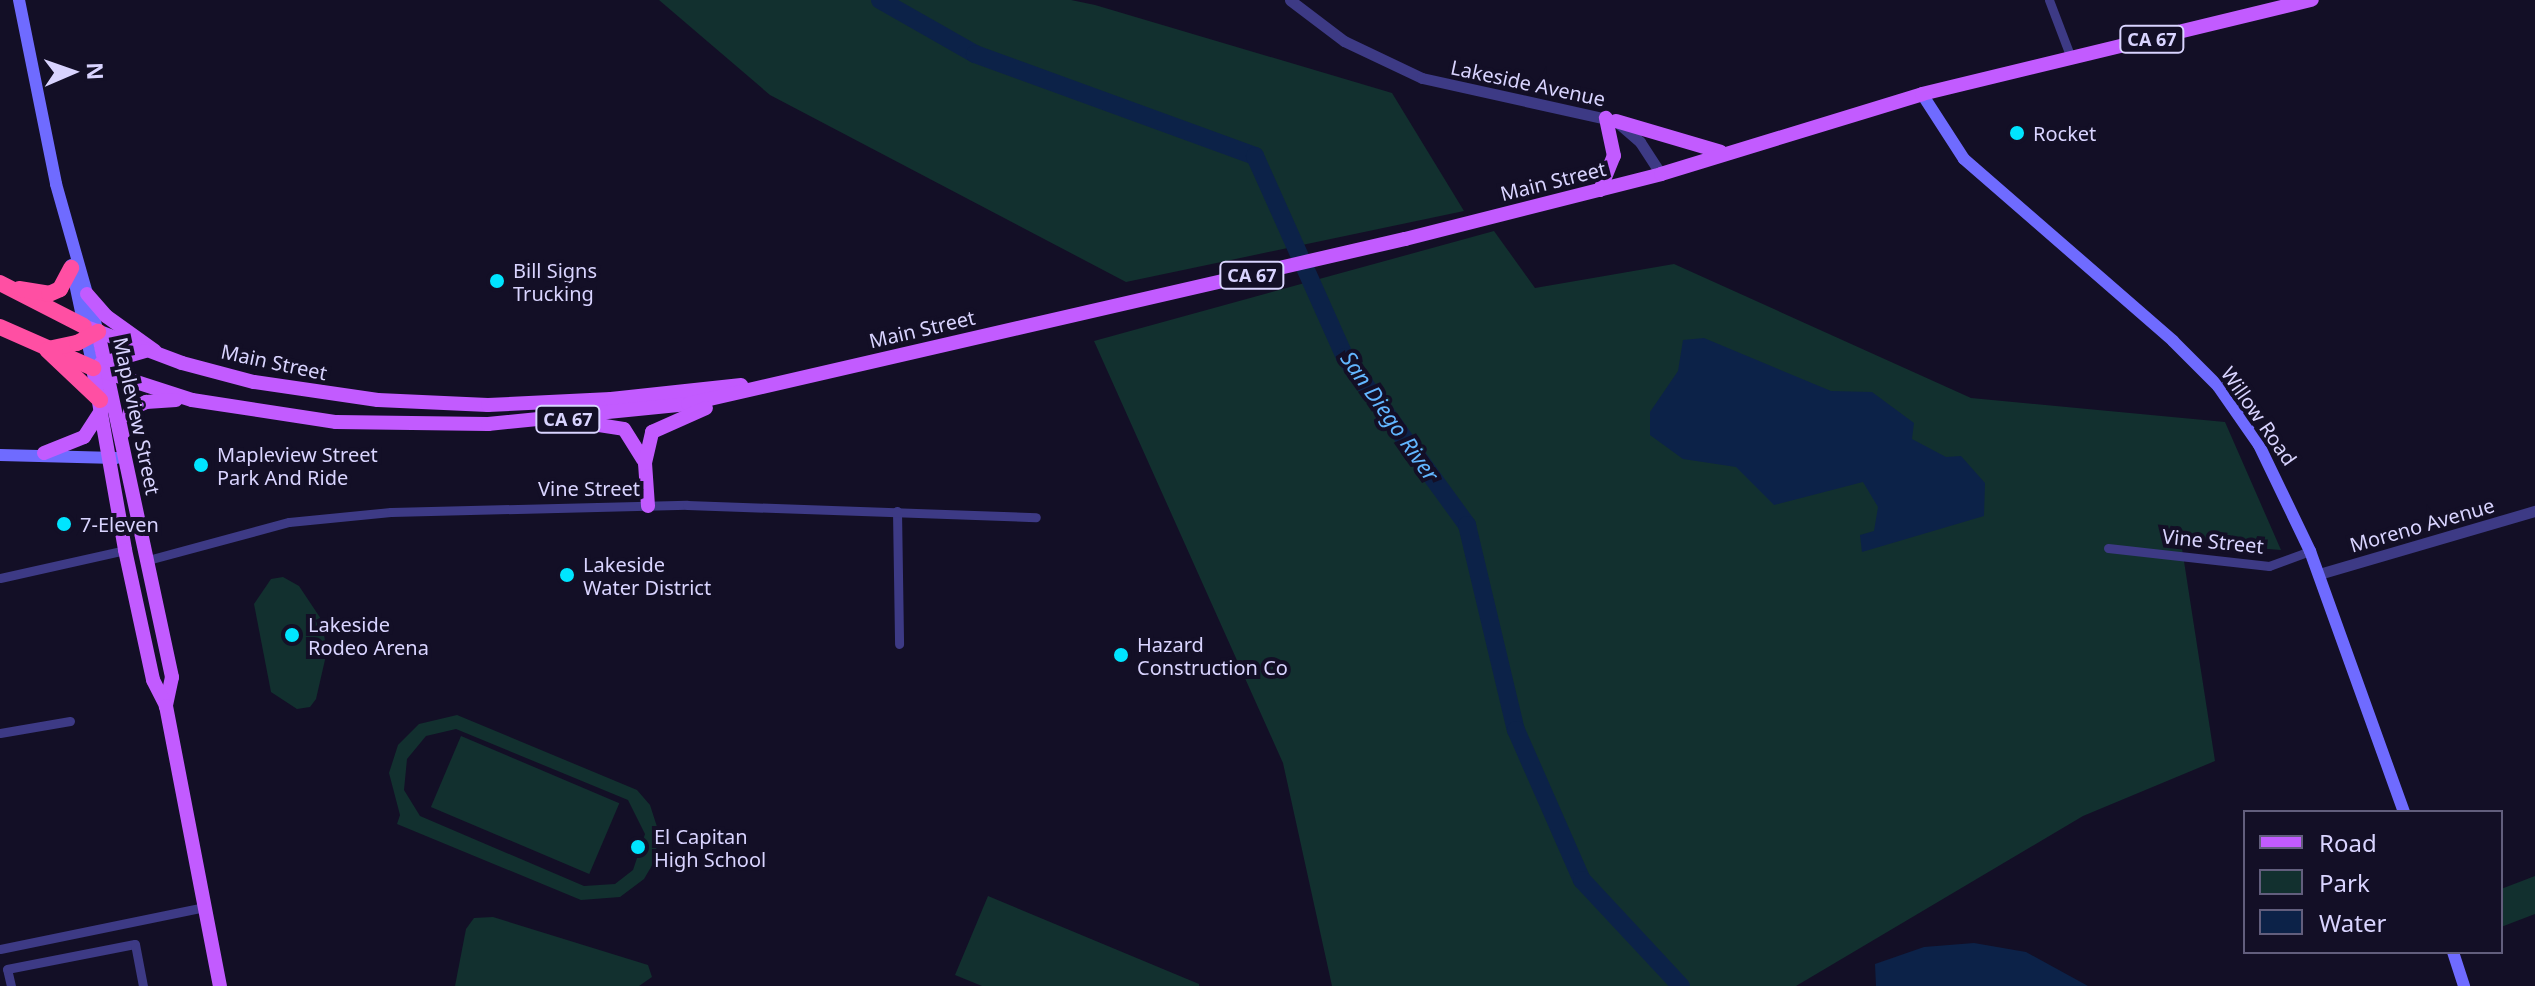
<!DOCTYPE html>
<html>
<head>
<meta charset="utf-8">
<style>
  body { margin:0 }
  #map { position:relative; width:2535px; height:986px; overflow:hidden; background:#130f26; font-family:"Noto Sans",sans-serif }
  div>[style] { position:absolute }
  .green>* { inset:0; background:#12302f; transform-origin:0 0 }
  .water>* { inset:0; background:#0c2248 }
  .river>* { height:18px; margin:-9px; padding:0 9px; transform-origin:9px; border-radius:9px; background:#0c2248 }
  .minor>* { height:9px; margin:-4.5px; padding:0 4.5px; transform-origin:4.5px; border-radius:4.5px; background:#3d3a85 }
  .tertiary>* { height:11px; margin:-5.5px; padding:0 5.5px; transform-origin:5.5px; border-radius:5.5px; background:#3d3a85 }
  .secondary>* { height:12px; margin:-6px; padding:0 6px; transform-origin:6px; border-radius:6px; background:#6f6bff }
  .primary>* { height:14px; margin:-7px; padding:0 7px; transform-origin:7px; border-radius:7px; background:#c25bff }
  .motorway>* { height:16px; margin:-8px; padding:0 8px; transform-origin:8px; border-radius:8px; background:#ff4fa3 }
  .dots>* { width:22px; height:22px; translate:-50% -50%; box-sizing:border-box; border:4px solid #130f26; border-radius:50% }
  span { translate:-50% -50%; white-space:nowrap; text-align:center; line-height:1.15; -webkit-text-stroke:8px #130f26; paint-order:stroke }
  .shield-label span { padding:2px 6px; background:#130f26; border:2px solid; border-radius:6px; -webkit-text-stroke-width:0 }
  .shield-label { font-size:18px; color:#d9d4ff; font-weight:700 }
  .street-label { font-size:20px; color:#d9d4ff }
  .poi-label { font-size:20px; color:#d9d4ff }
  .left { translate:0 -50%; text-align:left }
  .water-label { font-size:22px; color:#62b6ff; font-style:italic }
  .legend { position:absolute; left:2243px; top:810px; width:260px; height:144px; box-sizing:border-box; background:#130f26; border:2px solid #625e7d; margin:0; padding:10px 14px; list-style:none; font-size:24px; color:#d9d4ff }
  .legend li { display:flex; align-items:center; gap:16px; height:40px }
  .legend b { width:40px; border:2px solid #625e7d }
  .north { position:absolute; left:32px; top:32px; width:80px; height:80px; -webkit-text-stroke:6px #130f26; paint-order:stroke; rotate:88deg; font-size:22px; font-weight:700; line-height:32px; text-align:center; color:#d9d4ff }
  .north::after { content:''; display:block; margin:auto; width:28px; height:36px; background:#d9d4ff; clip-path:polygon(50% 0,100% 100%,50% 72%,0 100%) }
</style>
</head>
<body>
<div id="map">
  <div class="green">
    <i style="clip-path:polygon(659px 0,1071px 0,1095px 5px,1392px 93px,1464px 211px,1126px 282px,770px 95px)"></i>
    <i style="clip-path:polygon(1494px 231px,1535px 288px,1674px 264px,1971px 398px,2225px 422px,2281px 550px,2181px 542px,2215px 761px,2083px 816px,1796px 986px,1332px 986px,1283px 763px,1094px 341px)"></i>
    <i style="clip-path:polygon(283px 577px,299px 586px,321px 619px,327px 651px,316px 699px,310px 707px,297px 709px,271px 692px,254px 604px,271px 579px)"></i>
    <i style="clip-path:polygon(evenodd,457px 715px,637px 790px,650px 805px,659px 833px,654px 862px,644px 879px,620px 897px,581px 900px,397px 824px,400px 815px,389px 773px,398px 745px,419px 724px,457px 715px,456px 729px,628px 800px,645px 834px,633px 870px,615px 884px,584px 886px,420px 816px,404px 790px,407px 759px,426px 736px,456px 729px)"></i>
    <i style="left:461px;top:736px;width:172px;height:77px;rotate:23deg"></i>
    <i style="clip-path:polygon(2535px 876px,2535px 914px,2501px 927px,2501px 889px)"></i>
    <i style="clip-path:polygon(988px 896px,1199px 984px,1199px 986px,982px 986px,955px 975px)"></i>
    <i style="clip-path:polygon(493px 917px,648px 965px,652px 977px,639px 986px,455px 986px,466px 929px,474px 918px)"></i>
  </div>
  <div class="water">
    <i style="clip-path:polygon(1704px 338px,1831px 391px,1872px 392px,1914px 423px,1912px 439px,1946px 457px,1961px 456px,1985px 483px,1984px 516px,1862px 552px,1860px 535px,1874px 531px,1878px 507px,1863px 482px,1774px 505px,1736px 467px,1683px 459px,1650px 435px,1650px 412px,1678px 371px,1683px 340px)"></i>
    <i style="clip-path:polygon(1974px 943px,2026px 952px,2088px 986px,1876px 986px,1875px 964px,1924px 947px)"></i>
  </div>
  <div class="river">
    <i style="left:880px;top:0;width:109px;rotate:29.6deg"></i>
    <i style="left:975px;top:54px;width:298px;rotate:20deg"></i>
    <i style="left:1255px;top:156px;width:220px;rotate:65.9deg"></i>
    <i style="left:1345px;top:357px;width:208px;rotate:54deg"></i>
    <i style="left:1467px;top:525px;width:211px;rotate:76.6deg"></i>
    <i style="left:1516px;top:730px;width:164px;rotate:66.3deg"></i>
    <i style="left:1582px;top:880px;width:145px;rotate:47deg"></i>
  </div>
  <div class="minor">
    <i style="left:2049px;top:0;width:62px;rotate:69.2deg"></i>
    <i style="left:897px;top:511px;width:133px;rotate:89.1deg"></i>
    <i style="left:2108px;top:548px;width:162px;rotate:6.4deg"></i>
    <i style="left:2269px;top:566px;width:44px;rotate:-20.1deg"></i>
    <i style="left:148px;top:560px;width:146px;rotate:-15.1deg"></i>
    <i style="left:289px;top:522px;width:102px;rotate:-5.6deg"></i>
    <i style="left:391px;top:512px;width:296px;rotate:-1.4deg"></i>
    <i style="left:687px;top:505px;width:349px;rotate:2deg"></i>
    <i style="left:0;top:578px;width:128px;rotate:-12.6deg"></i>
    <i style="left:0;top:733px;width:71px;rotate:-9.7deg"></i>
    <i style="left:0;top:949px;width:209px;rotate:-11.6deg"></i>
    <i style="left:11px;top:986px;width:17px;rotate:-103deg"></i>
    <i style="left:7px;top:969px;width:130px;rotate:-11.1deg"></i>
    <i style="left:135px;top:944px;width:43px;rotate:79.2deg"></i>
  </div>
  <div class="tertiary">
    <i style="left:1290px;top:0;width:68px;rotate:37.2deg"></i>
    <i style="left:1344px;top:41px;width:86px;rotate:25.4deg"></i>
    <i style="left:1422px;top:78px;width:199px;rotate:12.5deg"></i>
    <i style="left:1616px;top:121px;width:32px;rotate:41deg"></i>
    <i style="left:1640px;top:142px;width:38px;rotate:57deg"></i>
    <i style="left:2319px;top:574px;width:225px;rotate:-16.3deg"></i>
  </div>
  <div class="secondary">
    <i style="left:19px;top:0;width:188px;rotate:78.6deg"></i>
    <i style="left:56px;top:184px;width:154px;rotate:74.2deg"></i>
    <i style="left:1922px;top:94px;width:77px;rotate:57.1deg"></i>
    <i style="left:1964px;top:159px;width:277px;rotate:41deg"></i>
    <i style="left:2173px;top:341px;width:64px;rotate:45deg"></i>
    <i style="left:2218px;top:386px;width:72px;rotate:55.2deg"></i>
    <i style="left:2259px;top:445px;width:118px;rotate:64.3deg"></i>
    <i style="left:2310px;top:551px;width:277px;rotate:70.2deg"></i>
    <i style="left:71px;top:265px;width:105px;rotate:77.9deg"></i>
    <i style="left:0;top:455px;width:116px;rotate:1.5deg"></i>
    <i style="left:2453px;top:952px;width:36px;rotate:72deg"></i>
  </div>
  <div class="primary">
    <i style="left:1616px;top:121px;width:109px;rotate:16.4deg"></i>
    <i style="left:1600px;top:190px;width:37px;rotate:-68deg"></i>
    <i style="left:1614px;top:156px;width:39px;rotate:-102deg"></i>
    <i style="left:87px;top:294px;width:29px;rotate:49deg"></i>
    <i style="left:106px;top:316px;width:60px;rotate:35.5deg"></i>
    <i style="left:89px;top:328px;width:99px;rotate:20.6deg"></i>
    <i style="left:182px;top:363px;width:74px;rotate:14.8deg"></i>
    <i style="left:254px;top:382px;width:125px;rotate:8.3deg"></i>
    <i style="left:378px;top:400px;width:110px;rotate:2.6deg"></i>
    <i style="left:488px;top:405px;width:123px;rotate:-2.8deg"></i>
    <i style="left:611px;top:399px;width:131px;rotate:-6.1deg"></i>
    <i style="left:98px;top:332px;width:353px;rotate:77.9deg"></i>
    <i style="left:172px;top:677px;width:30px;rotate:102deg"></i>
    <i style="left:100px;top:364px;width:47px;rotate:-16.1deg"></i>
    <i style="left:93px;top:368px;width:104px;rotate:17.9deg"></i>
    <i style="left:192px;top:400px;width:146px;rotate:8.7deg"></i>
    <i style="left:336px;top:422px;width:152px;rotate:0.8deg"></i>
    <i style="left:488px;top:424px;width:201px;rotate:-5.7deg"></i>
    <i style="left:688px;top:404px;width:736px;rotate:-12.96deg"></i>
    <i style="left:1405px;top:239px;width:264px;rotate:-14.2deg"></i>
    <i style="left:1661px;top:174px;width:273px;rotate:-17deg"></i>
    <i style="left:1922px;top:94px;width:401px;rotate:-13.6deg"></i>
    <i style="left:93px;top:368px;width:185px;rotate:80deg"></i>
    <i style="left:125px;top:550px;width:133px;rotate:77.8deg"></i>
    <i style="left:153px;top:680px;width:29px;rotate:63deg"></i>
    <i style="left:166px;top:706px;width:285px;rotate:79.1deg"></i>
    <i style="left:586px;top:423px;width:38px;rotate:9deg"></i>
    <i style="left:624px;top:429px;width:36px;rotate:58deg"></i>
    <i style="left:124px;top:432px;width:24px;rotate:-73deg"></i>
    <i style="left:131px;top:409px;width:17px;rotate:-25deg"></i>
    <i style="left:146px;top:402px;width:30px;rotate:-4deg"></i>
    <i style="left:44px;top:453px;width:43px;rotate:-21.8deg"></i>
    <i style="left:84px;top:437px;width:33px;rotate:-57deg"></i>
    <i style="left:648px;top:506px;width:43px;rotate:-94deg"></i>
    <i style="left:645px;top:463px;width:32px;rotate:-77deg"></i>
    <i style="left:652px;top:432px;width:59px;rotate:-24deg"></i>
  </div>
  <div class="motorway">
    <i style="left:0;top:283px;width:94px;rotate:27.1deg"></i>
    <i style="left:19px;top:289px;width:30px;rotate:9deg"></i>
    <i style="left:49px;top:294px;width:12px;rotate:-24deg"></i>
    <i style="left:60px;top:289px;width:24px;rotate:-62deg"></i>
    <i style="left:0;top:327px;width:102px;rotate:23.8deg"></i>
    <i style="left:48px;top:349px;width:30px;rotate:-12deg"></i>
    <i style="left:77px;top:343px;width:24px;rotate:-28deg"></i>
    <i style="left:47px;top:350px;width:73px;rotate:43.3deg"></i>
  </div>
  <div class="dots">
    <i style="left:2017px;top:133px;background:#00e5ff"></i>
    <i style="left:497px;top:281px;background:#00e5ff"></i>
    <i style="left:201px;top:465px;background:#00e5ff"></i>
    <i style="left:64px;top:524px;background:#00e5ff"></i>
    <i style="left:567px;top:575px;background:#00e5ff"></i>
    <i style="left:292px;top:635px;background:#00e5ff"></i>
    <i style="left:1121px;top:655px;background:#00e5ff"></i>
    <i style="left:638px;top:847px;background:#00e5ff"></i>
  </div>
  <div class="shield-label">
    <span style="left:2152px;top:39px">CA 67</span>
    <span style="left:1252px;top:275px">CA 67</span>
    <span style="left:568px;top:419px">CA 67</span>
  </div>
  <div class="street-label">
    <span style="left:1528px;top:83px;rotate:12deg">Lakeside Avenue</span>
    <span style="left:1553px;top:181px;rotate:-14deg">Main Street</span>
    <span style="left:922px;top:329px;rotate:-13deg">Main Street</span>
    <span style="left:274px;top:362px;rotate:12deg">Main Street</span>
    <span style="left:137px;top:416px;rotate:78deg">Mapleview Street</span>
    <span style="left:2259px;top:416px;rotate:55deg">Willow Road</span>
    <span style="left:589px;top:488px">Vine Street</span>
    <span style="left:2422px;top:525px;rotate:-16deg">Moreno Avenue</span>
    <span style="left:2213px;top:541px;rotate:6deg">Vine Street</span>
  </div>
  <div class="poi-label">
    <span class="left" style="left:2033px;top:133px">Rocket</span>
    <span class="left" style="left:513px;top:282px">Bill Signs<br>Trucking</span>
    <span class="left" style="left:217px;top:466px">Mapleview Street<br>Park And Ride</span>
    <span class="left" style="left:80px;top:524px">7-Eleven</span>
    <span class="left" style="left:583px;top:576px">Lakeside<br>Water District</span>
    <span class="left" style="left:308px;top:636px">Lakeside<br>Rodeo Arena</span>
    <span class="left" style="left:1137px;top:656px">Hazard<br>Construction Co</span>
    <span class="left" style="left:654px;top:848px">El Capitan<br>High School</span>
  </div>
  <div class="water-label">
    <span style="left:1390px;top:416px;rotate:55deg">San Diego River</span>
  </div>
  <ul class="legend">
  <li><b style="height:10px;background:#c25bff"></b>Road</li>
  <li><b style="height:22px;background:#12302f"></b>Park</li>
  <li><b style="height:22px;background:#0c2248"></b>Water</li>
  </ul>
  <div class="north">N</div>
</div>
</body>
</html>
